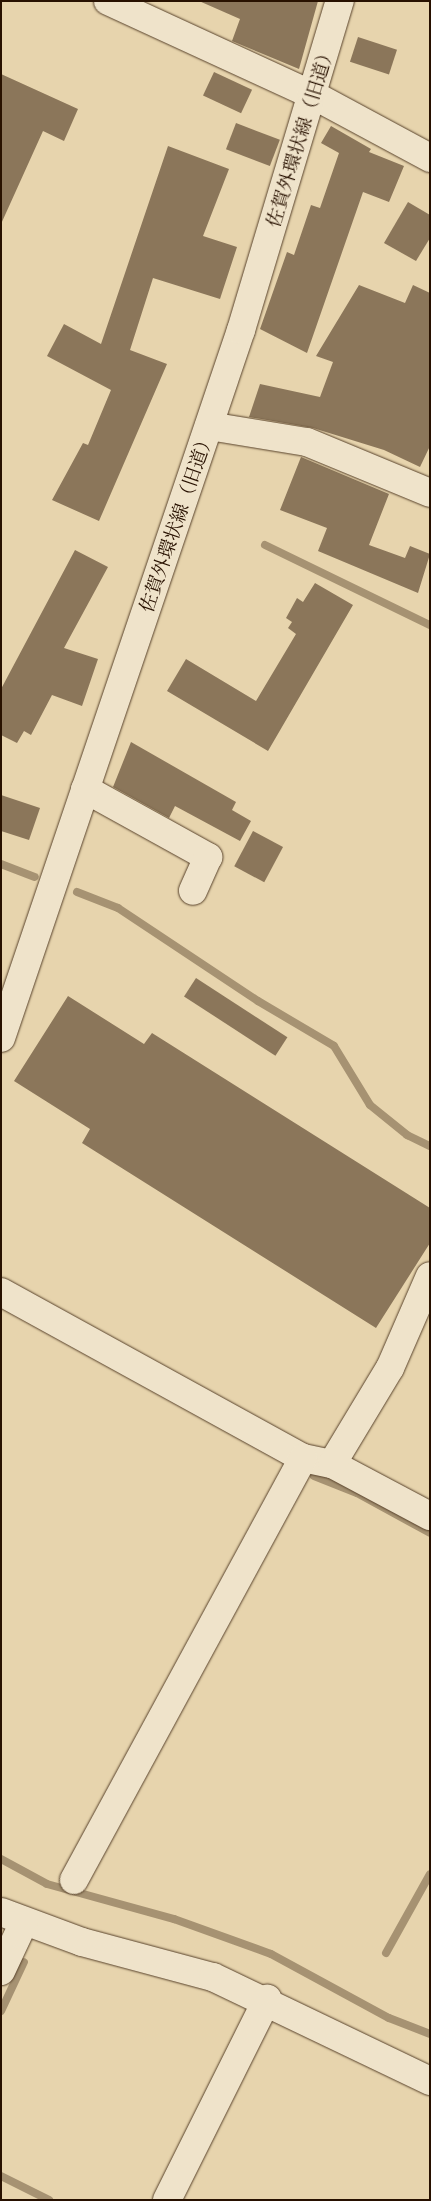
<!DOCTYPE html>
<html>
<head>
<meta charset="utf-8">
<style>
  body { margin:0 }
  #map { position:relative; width:431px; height:2201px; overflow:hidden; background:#e7d4ad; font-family:"EB Garamond","Noto Serif JP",serif }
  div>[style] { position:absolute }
  .stream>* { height:8px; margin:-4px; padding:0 4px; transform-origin:4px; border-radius:4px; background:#a69272 }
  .building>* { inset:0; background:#8b765a; transform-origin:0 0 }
  .roads { filter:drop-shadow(0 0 1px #58422b) drop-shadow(0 0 1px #58422b) }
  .minor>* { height:28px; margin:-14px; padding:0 14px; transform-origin:14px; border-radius:14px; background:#efe3ca }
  span { translate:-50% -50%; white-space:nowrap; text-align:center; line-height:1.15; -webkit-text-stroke:5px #efe3ca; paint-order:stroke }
  .street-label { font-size:19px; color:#281100 }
  .frame { position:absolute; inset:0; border:2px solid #281100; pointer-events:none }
</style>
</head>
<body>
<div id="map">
  <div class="stream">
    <i style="left:265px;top:545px;width:183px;rotate:25.9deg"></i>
    <i style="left:1px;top:864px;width:36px;rotate:21deg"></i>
    <i style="left:77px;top:892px;width:44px;rotate:21.3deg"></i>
    <i style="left:118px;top:908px;width:168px;rotate:33.6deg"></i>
    <i style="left:258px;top:1001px;width:88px;rotate:30.6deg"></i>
    <i style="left:334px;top:1046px;width:69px;rotate:58.6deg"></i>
    <i style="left:370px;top:1105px;width:48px;rotate:39deg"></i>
    <i style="left:407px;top:1135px;width:25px;rotate:26deg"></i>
    <i style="left:314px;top:1476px;width:46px;rotate:21.6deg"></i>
    <i style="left:357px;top:1493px;width:83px;rotate:28.7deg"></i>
    <i style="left:1px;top:1859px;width:52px;rotate:28.5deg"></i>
    <i style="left:47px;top:1884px;width:132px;rotate:15.4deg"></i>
    <i style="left:174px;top:1919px;width:103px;rotate:19.8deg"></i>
    <i style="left:271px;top:1954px;width:134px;rotate:28.5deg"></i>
    <i style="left:389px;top:2018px;width:44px;rotate:21.3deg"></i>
    <i style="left:386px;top:1953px;width:90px;rotate:-60.9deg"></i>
    <i style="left:1px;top:2011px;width:54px;rotate:-64.9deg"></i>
    <i style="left:1px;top:2176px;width:54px;rotate:26.6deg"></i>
  </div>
  <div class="building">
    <i style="clip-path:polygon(199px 1px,318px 1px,299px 69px,232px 41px,240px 19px)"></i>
    <i style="left:358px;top:37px;width:41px;height:26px;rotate:18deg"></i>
    <i style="left:214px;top:72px;width:42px;height:26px;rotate:25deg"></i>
    <i style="clip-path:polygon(1px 74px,78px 109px,64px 141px,43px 131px,1px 224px)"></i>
    <i style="left:236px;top:123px;width:47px;height:28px;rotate:21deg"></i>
    <i style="clip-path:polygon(331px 126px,371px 149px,369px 152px,404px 166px,389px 202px,363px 192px,307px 353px,260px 329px,287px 252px,294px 255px,311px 205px,320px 208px,339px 153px,321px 143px)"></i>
    <i style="clip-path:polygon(168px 146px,229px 169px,203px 236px,237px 247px,220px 299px,153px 278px,130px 350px,167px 364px,99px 521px,52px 500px,83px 443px,88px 445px,111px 390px,47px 356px,64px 324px,101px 344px)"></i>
    <i style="clip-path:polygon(408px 202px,430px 215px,430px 238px,416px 261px,384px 243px)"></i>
    <i style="clip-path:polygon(359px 285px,405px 303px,413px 285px,430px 293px,430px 446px,420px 467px,384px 450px,313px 428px,249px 417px,260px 384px,320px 397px,333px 362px,316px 356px)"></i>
    <i style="clip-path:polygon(301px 457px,389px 494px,369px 545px,405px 558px,410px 546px,430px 554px,418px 593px,318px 551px,327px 528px,280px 510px)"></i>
    <i style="clip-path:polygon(75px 550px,108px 567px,64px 648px,98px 659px,82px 706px,52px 695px,31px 735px,24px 731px,17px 743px,1px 735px,1px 689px)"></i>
    <i style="clip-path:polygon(315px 583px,353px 605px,268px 751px,167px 691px,186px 659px,256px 701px,296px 634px,288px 628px,292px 622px,286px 618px,297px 598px,303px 602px)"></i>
    <i style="clip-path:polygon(131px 742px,236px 802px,232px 810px,251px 821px,240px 841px,175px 806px,169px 818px,113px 787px)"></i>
    <i style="clip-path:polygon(1px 795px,40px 808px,29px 840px,1px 831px)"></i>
    <i style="left:253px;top:831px;width:34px;height:40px;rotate:28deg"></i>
    <i style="left:196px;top:978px;width:109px;height:22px;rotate:33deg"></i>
    <i style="clip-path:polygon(68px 996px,144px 1044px,152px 1033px,430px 1208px,430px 1243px,376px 1328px,82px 1143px,90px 1129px,14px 1081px)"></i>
  </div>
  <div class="roads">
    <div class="minor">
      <i style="left:108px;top:1px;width:228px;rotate:24.7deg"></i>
      <i style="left:315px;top:96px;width:131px;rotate:28.3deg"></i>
      <i style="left:209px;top:426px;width:99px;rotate:9.3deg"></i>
      <i style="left:307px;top:442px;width:133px;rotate:22.5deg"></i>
      <i style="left:85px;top:789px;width:141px;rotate:28.9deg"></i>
      <i style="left:208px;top:857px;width:37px;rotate:114deg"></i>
      <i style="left:1px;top:1038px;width:748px;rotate:-71.27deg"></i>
      <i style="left:241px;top:330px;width:344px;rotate:-73.3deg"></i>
      <i style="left:1px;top:1292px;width:345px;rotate:28.8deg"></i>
      <i style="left:303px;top:1458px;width:30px;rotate:12deg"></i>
      <i style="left:332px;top:1464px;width:111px;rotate:28deg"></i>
      <i style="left:332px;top:1464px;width:112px;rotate:-58.9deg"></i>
      <i style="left:390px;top:1368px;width:100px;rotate:-66.5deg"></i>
      <i style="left:74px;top:1880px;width:480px;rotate:-61.5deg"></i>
      <i style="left:1px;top:1912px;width:86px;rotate:20.3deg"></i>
      <i style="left:82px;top:1942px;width:136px;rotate:15deg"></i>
      <i style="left:213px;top:1977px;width:241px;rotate:25.6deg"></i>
      <i style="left:1px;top:1971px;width:54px;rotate:-64.9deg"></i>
      <i style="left:167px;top:2200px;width:225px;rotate:-63.5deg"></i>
    </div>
  </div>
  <div class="street-label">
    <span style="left:301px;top:136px;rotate:-73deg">佐賀外環状線（旧道）</span>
    <span style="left:177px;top:522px;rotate:-71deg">佐賀外環状線（旧道）</span>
  </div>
  <div class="frame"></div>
</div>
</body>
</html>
